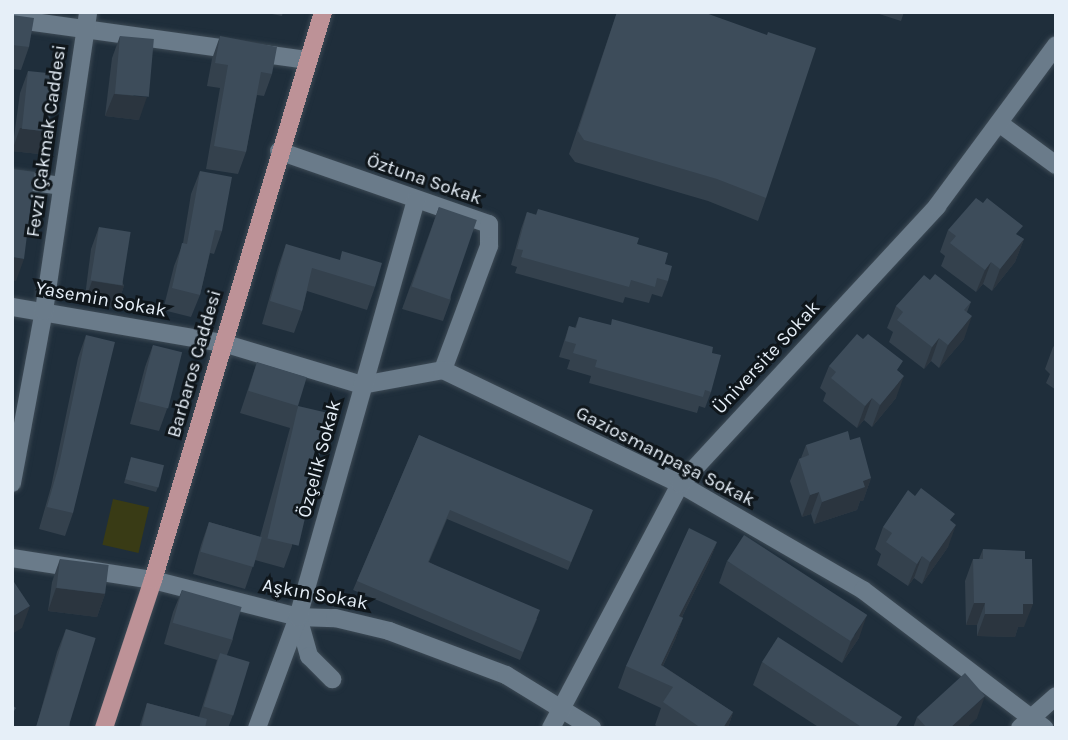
<!DOCTYPE html>
<html>
<head>
<meta charset="utf-8">
<style>
  body { margin:0 }
  #map { position:relative; width:1068px; height:740px; overflow:hidden; background:#1f2e3b; font-family:Karla,sans-serif }
  div>[style] { position:absolute }
  .green>* { inset:0; background:#393b15; transform-origin:0 0 }
  .roads { filter:drop-shadow(0 0 2px #3d4a55) drop-shadow(0 0 2px #3d4a55) }
  .minor>* { height:18px; margin:-9px; padding:0 9px; transform-origin:9px; border-radius:9px; background:#6a7b8a }
  .major>* { height:18px; margin:-9px; padding:0 9px; transform-origin:9px; border-radius:9px; background:#bd9297 }
  .wall>* { inset:0; background:#34414d }
  .shaded-wall>* { inset:0; background:#2b353f }
  .building>* { inset:0; background:#3d4c5a; transform-origin:0 0 }
  span { translate:-50% -50%; white-space:nowrap; text-align:center; line-height:1.15; -webkit-text-stroke:6px #0f161b; paint-order:stroke }
  .street-label { font-size:19px; color:#e6eff8 }
  .frame { position:absolute; inset:0; border:14px solid #e6eff8; pointer-events:none }
</style>
</head>
<body>
<div id="map">
  <div class="green">
    <i style="left:113px;top:499px;width:37px;height:47px;rotate:13deg"></i>
  </div>
  <div class="roads">
    <div class="minor">
      <i style="left:12px;top:19px;width:299px;rotate:7.9deg"></i>
      <i style="left:999px;top:123px;width:71px;rotate:36.4deg"></i>
      <i style="left:279px;top:151px;width:222px;rotate:19.2deg"></i>
      <i style="left:489px;top:224px;width:22px;rotate:90deg"></i>
      <i style="left:489px;top:246px;width:132px;rotate:110.4deg"></i>
      <i style="left:12px;top:179px;width:49px;rotate:8.1deg"></i>
      <i style="left:12px;top:307px;width:214px;rotate:9.7deg"></i>
      <i style="left:223px;top:343px;width:145px;rotate:16.8deg"></i>
      <i style="left:362px;top:385px;width:82px;rotate:-10.5deg"></i>
      <i style="left:443px;top:370px;width:263px;rotate:25.7deg"></i>
      <i style="left:680px;top:484px;width:211px;rotate:30.1deg"></i>
      <i style="left:863px;top:590px;width:228px;rotate:37.3deg"></i>
      <i style="left:12px;top:483px;width:175px;rotate:-79.5deg"></i>
      <i style="left:44px;top:311px;width:302px;rotate:-81.6deg"></i>
      <i style="left:12px;top:558px;width:143px;rotate:8.9deg"></i>
      <i style="left:153px;top:580px;width:150px;rotate:14.3deg"></i>
      <i style="left:298px;top:617px;width:37px;rotate:2deg"></i>
      <i style="left:335px;top:618px;width:56px;rotate:13.5deg"></i>
      <i style="left:389px;top:631px;width:125px;rotate:20.6deg"></i>
      <i style="left:506px;top:675px;width:101px;rotate:31.6deg"></i>
      <i style="left:298px;top:617px;width:41px;rotate:74.2deg"></i>
      <i style="left:309px;top:656px;width:33px;rotate:45deg"></i>
      <i style="left:257px;top:728px;width:118px;rotate:-69.7deg"></i>
      <i style="left:298px;top:617px;width:434px;rotate:-74.2deg"></i>
      <i style="left:551px;top:728px;width:276px;rotate:-62.1deg"></i>
      <i style="left:680px;top:484px;width:379px;rotate:-47.2deg"></i>
      <i style="left:937px;top:206px;width:200px;rotate:-53.5deg"></i>
      <i style="left:1020px;top:728px;width:48px;rotate:-41.6deg"></i>
    </div>
    <div class="major">
      <i style="left:104px;top:728px;width:156px;rotate:-71.7deg"></i>
      <i style="left:153px;top:580px;width:593px;rotate:-73.34deg"></i>
    </div>
  </div>
  <div class="wall">
    <i style="clip-path:polygon(262px 12px,283px 12px,282px 16px)"></i>
    <i style="clip-path:polygon(617px 12px,703px 12px,766px 198px,758px 221px,708px 201px,575px 162px,569px 154px)"></i>
    <i style="clip-path:polygon(873px 12px,904px 12px,901px 21px)"></i>
    <i style="clip-path:polygon(12px 15px,29px 47px,21px 70px,12px 69px)"></i>
    <i style="clip-path:polygon(120px 36px,139px 120px,105px 116px,112px 58px)"></i>
    <i style="clip-path:polygon(220px 36px,272px 74px,264px 96px,257px 95px,246px 152px,238px 174px,206px 169px,220px 88px,207px 86px,212px 59px)"></i>
    <i style="clip-path:polygon(28px 71px,47px 132px,39px 154px,12px 151px,20px 93px)"></i>
    <i style="clip-path:polygon(200px 171px,222px 231px,214px 254px,210px 253px,200px 295px,191px 317px,163px 310px,174px 266px,183px 243px,191px 194px)"></i>
    <i style="clip-path:polygon(439px 207px,451px 299px,443px 321px,402px 309px)"></i>
    <i style="clip-path:polygon(527px 212px,637px 244px,665px 264px,668px 281px,662px 297px,652px 294px,649px 303px,625px 297px,623px 303px,515px 273px,517px 267px,511px 265px,521px 229px)"></i>
    <i style="clip-path:polygon(99px 227px,124px 286px,116px 308px,84px 304px,91px 249px)"></i>
    <i style="clip-path:polygon(948px 230px,1019px 236px,1024px 239px,1015px 262px,992px 291px,983px 284px,976px 292px,941px 266px,945px 256px,940px 252px)"></i>
    <i style="clip-path:polygon(286px 244px,375px 287px,367px 310px,307px 291px,302px 311px,294px 333px,262px 324px,278px 267px)"></i>
    <i style="clip-path:polygon(930px 280px,971px 302px,967px 312px,964px 339px,939px 368px,931px 361px,924px 369px,889px 342px,893px 332px,887px 328px,896px 306px)"></i>
    <i style="clip-path:polygon(579px 317px,712px 353px,711px 392px,705px 408px,699px 406px,697px 413px,589px 383px,591px 376px,567px 369px,570px 360px,559px 357px,569px 326px,575px 328px)"></i>
    <i style="clip-path:polygon(86px 335px,73px 513px,65px 536px,39px 529px,51px 487px,78px 358px)"></i>
    <i style="clip-path:polygon(1056px 344px,1056px 390px,1046px 383px,1050px 374px,1045px 369px,1053px 347px)"></i>
    <i style="clip-path:polygon(153px 345px,167px 409px,159px 431px,130px 424px,145px 367px)"></i>
    <i style="clip-path:polygon(257px 362px,298px 406px,292px 546px,284px 568px,255px 560px,245px 589px,193px 574px,201px 545px,209px 522px,260px 537px,290px 428px,240px 413px)"></i>
    <i style="clip-path:polygon(829px 366px,900px 372px,896px 398px,872px 427px,864px 420px,857px 428px,823px 401px,826px 393px,820px 388px)"></i>
    <i style="clip-path:polygon(419px 435px,590px 518px,568px 570px,447px 519px,429px 562px,537px 619px,520px 660px,353px 590px)"></i>
    <i style="clip-path:polygon(850px 440px,871px 478px,863px 501px,860px 501px,857px 510px,814px 524px,811px 514px,802px 517px,790px 481px,799px 459px,801px 458px,806px 445px)"></i>
    <i style="clip-path:polygon(130px 461px,158px 487px,156px 492px,124px 483px)"></i>
    <i style="clip-path:polygon(952px 522px,948px 547px,922px 584px,914px 578px,908px 586px,877px 565px,881px 554px,875px 549px,883px 527px)"></i>
    <i style="clip-path:polygon(717px 542px,708px 564px,682px 617px,683px 618px,675px 640px,663px 666px,733px 712px,728px 728px,659px 728px,655px 725px,661px 708px,618px 688px,626px 666px)"></i>
    <i style="clip-path:polygon(983px 549px,1024px 627px,1018px 627px,1015px 637px,977px 636px,977px 625px,966px 625px,965px 581px,973px 559px,979px 559px)"></i>
    <i style="clip-path:polygon(60px 559px,105px 594px,97px 617px,48px 611px,52px 582px)"></i>
    <i style="clip-path:polygon(727px 561px,859px 638px,842px 663px,719px 583px)"></i>
    <i style="clip-path:polygon(182px 590px,233px 639px,227px 655px,233px 715px,228px 728px,139px 728px,147px 703px,199px 717px,217px 660px,164px 644px,173px 612px)"></i>
    <i style="clip-path:polygon(66px 629px,70px 728px,36px 728px,57px 652px)"></i>
    <i style="clip-path:polygon(762px 662px,898px 728px,820px 728px,753px 685px)"></i>
    <i style="clip-path:polygon(917px 717px,977px 718px,966px 728px,913px 728px)"></i>
  </div>
  <div class="shaded-wall">
    <i style="clip-path:polygon(114px 94px,147px 97px,139px 120px,105px 116px)"></i>
    <i style="clip-path:polygon(20px 128px,47px 132px,39px 154px,12px 151px)"></i>
    <i style="clip-path:polygon(1024px 239px,1015px 262px,992px 291px,1000px 269px)"></i>
    <i style="clip-path:polygon(12px 257px,24px 259px,16px 281px,12px 281px)"></i>
    <i style="clip-path:polygon(991px 262px,983px 284px,976px 292px,985px 270px)"></i>
    <i style="clip-path:polygon(92px 281px,124px 286px,116px 308px,84px 304px)"></i>
    <i style="clip-path:polygon(972px 316px,964px 339px,939px 368px,948px 345px)"></i>
    <i style="clip-path:polygon(939px 338px,931px 361px,924px 369px,932px 347px)"></i>
    <i style="clip-path:polygon(904px 376px,896px 398px,872px 427px,880px 405px)"></i>
    <i style="clip-path:polygon(872px 398px,864px 420px,857px 428px,865px 406px)"></i>
    <i style="clip-path:polygon(871px 478px,863px 501px,860px 501px,857px 510px,814px 524px,822px 502px,863px 481px)"></i>
    <i style="clip-path:polygon(819px 492px,811px 514px,802px 517px,810px 495px)"></i>
    <i style="clip-path:polygon(956px 525px,948px 547px,922px 584px,930px 562px)"></i>
    <i style="clip-path:polygon(717px 542px,708px 564px,671px 639px,679px 616px)"></i>
    <i style="clip-path:polygon(922px 556px,914px 578px,908px 586px,917px 564px)"></i>
    <i style="clip-path:polygon(56px 588px,105px 594px,97px 617px,48px 611px)"></i>
    <i style="clip-path:polygon(974px 603px,985px 603px,977px 625px,966px 625px)"></i>
    <i style="clip-path:polygon(1023px 604px,1033px 604px,1024px 627px,1018px 627px,1015px 637px,977px 636px,985px 614px)"></i>
    <i style="clip-path:polygon(30px 606px,22px 628px,12px 634px,12px 617px)"></i>
    <i style="clip-path:polygon(867px 615px,859px 638px,842px 663px,851px 641px)"></i>
    <i style="clip-path:polygon(683px 618px,675px 640px,656px 680px,661px 665px)"></i>
    <i style="clip-path:polygon(985px 696px,977px 718px,966px 728px,950px 728px)"></i>
    <i style="clip-path:polygon(733px 712px,728px 728px,723px 728px)"></i>
  </div>
  <div class="building">
    <i style="clip-path:polygon(617px 12px,703px 12px,767px 35px,768px 32px,816px 48px,766px 198px,717px 179px,584px 140px,578px 131px)"></i>
    <i style="clip-path:polygon(12px 15px,34px 18px,29px 47px,12px 45px)"></i>
    <i style="left:120px;top:36px;width:34px;height:58px;rotate:5deg"></i>
    <i style="clip-path:polygon(220px 36px,277px 47px,272px 74px,261px 72px,246px 152px,214px 146px,228px 65px,215px 63px)"></i>
    <i style="left:28px;top:71px;width:27px;height:58px;rotate:6deg"></i>
    <i style="clip-path:polygon(12px 169px,35px 172px,24px 259px,12px 257px)"></i>
    <i style="clip-path:polygon(200px 171px,232px 177px,222px 231px,215px 230px,200px 295px,172px 288px,182px 243px,187px 244px)"></i>
    <i style="clip-path:polygon(976px 198px,983px 203px,987px 198px,1023px 226px,1016px 234px,1024px 239px,1000px 269px,991px 262px,985px 270px,950px 243px,956px 236px,948px 230px)"></i>
    <i style="left:439px;top:207px;width:40px;height:84px;rotate:19deg"></i>
    <i style="clip-path:polygon(538px 209px,639px 238px,637px 244px,668px 253px,665px 264px,672px 266px,668px 281px,657px 278px,655px 287px,631px 280px,629px 287px,521px 257px,523px 250px,517px 249px,527px 212px,536px 215px)"></i>
    <i style="left:99px;top:227px;width:32px;height:54px;rotate:9deg"></i>
    <i style="clip-path:polygon(286px 244px,340px 260px,342px 251px,382px 263px,375px 287px,312px 268px,302px 311px,270px 301px)"></i>
    <i style="clip-path:polygon(935px 274px,971px 302px,964px 310px,972px 316px,948px 345px,939px 338px,932px 347px,897px 320px,903px 312px,896px 306px,924px 275px,930px 280px)"></i>
    <i style="clip-path:polygon(579px 317px,611px 325px,612px 319px,713px 347px,712px 353px,721px 355px,711px 392px,705px 390px,703px 397px,595px 367px,597px 360px,573px 353px,576px 344px,565px 341px,569px 326px,576px 328px)"></i>
    <i style="clip-path:polygon(857px 334px,863px 339px,868px 334px,903px 361px,897px 370px,904px 376px,880px 405px,872px 398px,865px 406px,831px 378px,836px 372px,829px 366px)"></i>
    <i style="clip-path:polygon(86px 335px,115px 342px,73px 513px,47px 507px,59px 465px)"></i>
    <i style="left:153px;top:345px;width:30px;height:58px;rotate:14deg"></i>
    <i style="left:257px;top:362px;width:52px;height:30px;rotate:17deg"></i>
    <i style="left:298px;top:406px;width:32px;height:136px;rotate:13deg"></i>
    <i style="clip-path:polygon(848px 431px,850px 440px,860px 437px,871px 478px,863px 481px,865px 487px,822px 502px,819px 492px,810px 495px,799px 459px,809px 455px,806px 445px)"></i>
    <i style="clip-path:polygon(419px 435px,593px 510px,571px 562px,450px 510px,428px 562px,540px 610px,523px 652px,357px 581px)"></i>
    <i style="left:131px;top:457px;width:34px;height:23px;rotate:14deg"></i>
    <i style="clip-path:polygon(921px 488px,955px 514px,950px 520px,956px 525px,930px 562px,922px 556px,917px 564px,886px 542px,892px 533px,883px 527px,908px 490px,915px 496px)"></i>
    <i style="left:209px;top:522px;width:55px;height:31px;rotate:16deg"></i>
    <i style="clip-path:polygon(689px 528px,717px 542px,679px 616px,683px 618px,661px 665px,733px 712px,723px 728px,701px 728px,663px 702px,673px 687px,626px 666px)"></i>
    <i style="left:744px;top:535px;width:147px;height:31px;rotate:33deg"></i>
    <i style="clip-path:polygon(983px 549px,1025px 551px,1025px 559px,1032px 559px,1033px 604px,1023px 604px,1023px 614px,985px 614px,985px 603px,974px 603px,973px 559px,983px 559px)"></i>
    <i style="left:60px;top:559px;width:49px;height:29px;rotate:7deg"></i>
    <i style="clip-path:polygon(12px 579px,30px 606px,12px 617px)"></i>
    <i style="left:182px;top:590px;width:62px;height:34px;rotate:16deg"></i>
    <i style="left:66px;top:629px;width:31px;height:103px;rotate:17deg"></i>
    <i style="clip-path:polygon(778px 637px,902px 717px,895px 728px,863px 728px,762px 662px)"></i>
    <i style="left:220px;top:653px;width:31px;height:56px;rotate:17deg"></i>
    <i style="clip-path:polygon(965px 673px,985px 696px,950px 728px,927px 728px,917px 717px)"></i>
    <i style="clip-path:polygon(147px 703px,207px 719px,205px 728px,141px 728px)"></i>
    <i style="clip-path:polygon(12px 705px,16px 708px,12px 714px)"></i>
  </div>
  <div class="street-label">
    <span style="left:47px;top:141px;rotate:-82deg">Fevzi Çakmak Caddesi</span>
    <span style="left:424px;top:180px;rotate:19deg">Öztuna Sokak</span>
    <span style="left:101px;top:300px;rotate:10deg">Yasemin Sokak</span>
    <span style="left:767px;top:358px;rotate:-47deg">Üniversite Sokak</span>
    <span style="left:195px;top:364px;rotate:-74deg">Barbaros Caddesi</span>
    <span style="left:665px;top:457px;rotate:27deg">Gaziosmanpaşa Sokak</span>
    <span style="left:320px;top:459px;rotate:-75deg">Özçelik Sokak</span>
    <span style="left:315px;top:595px;rotate:10deg">Aşkın Sokak</span>
  </div>
  <div class="frame"></div>
</div>
</body>
</html>
